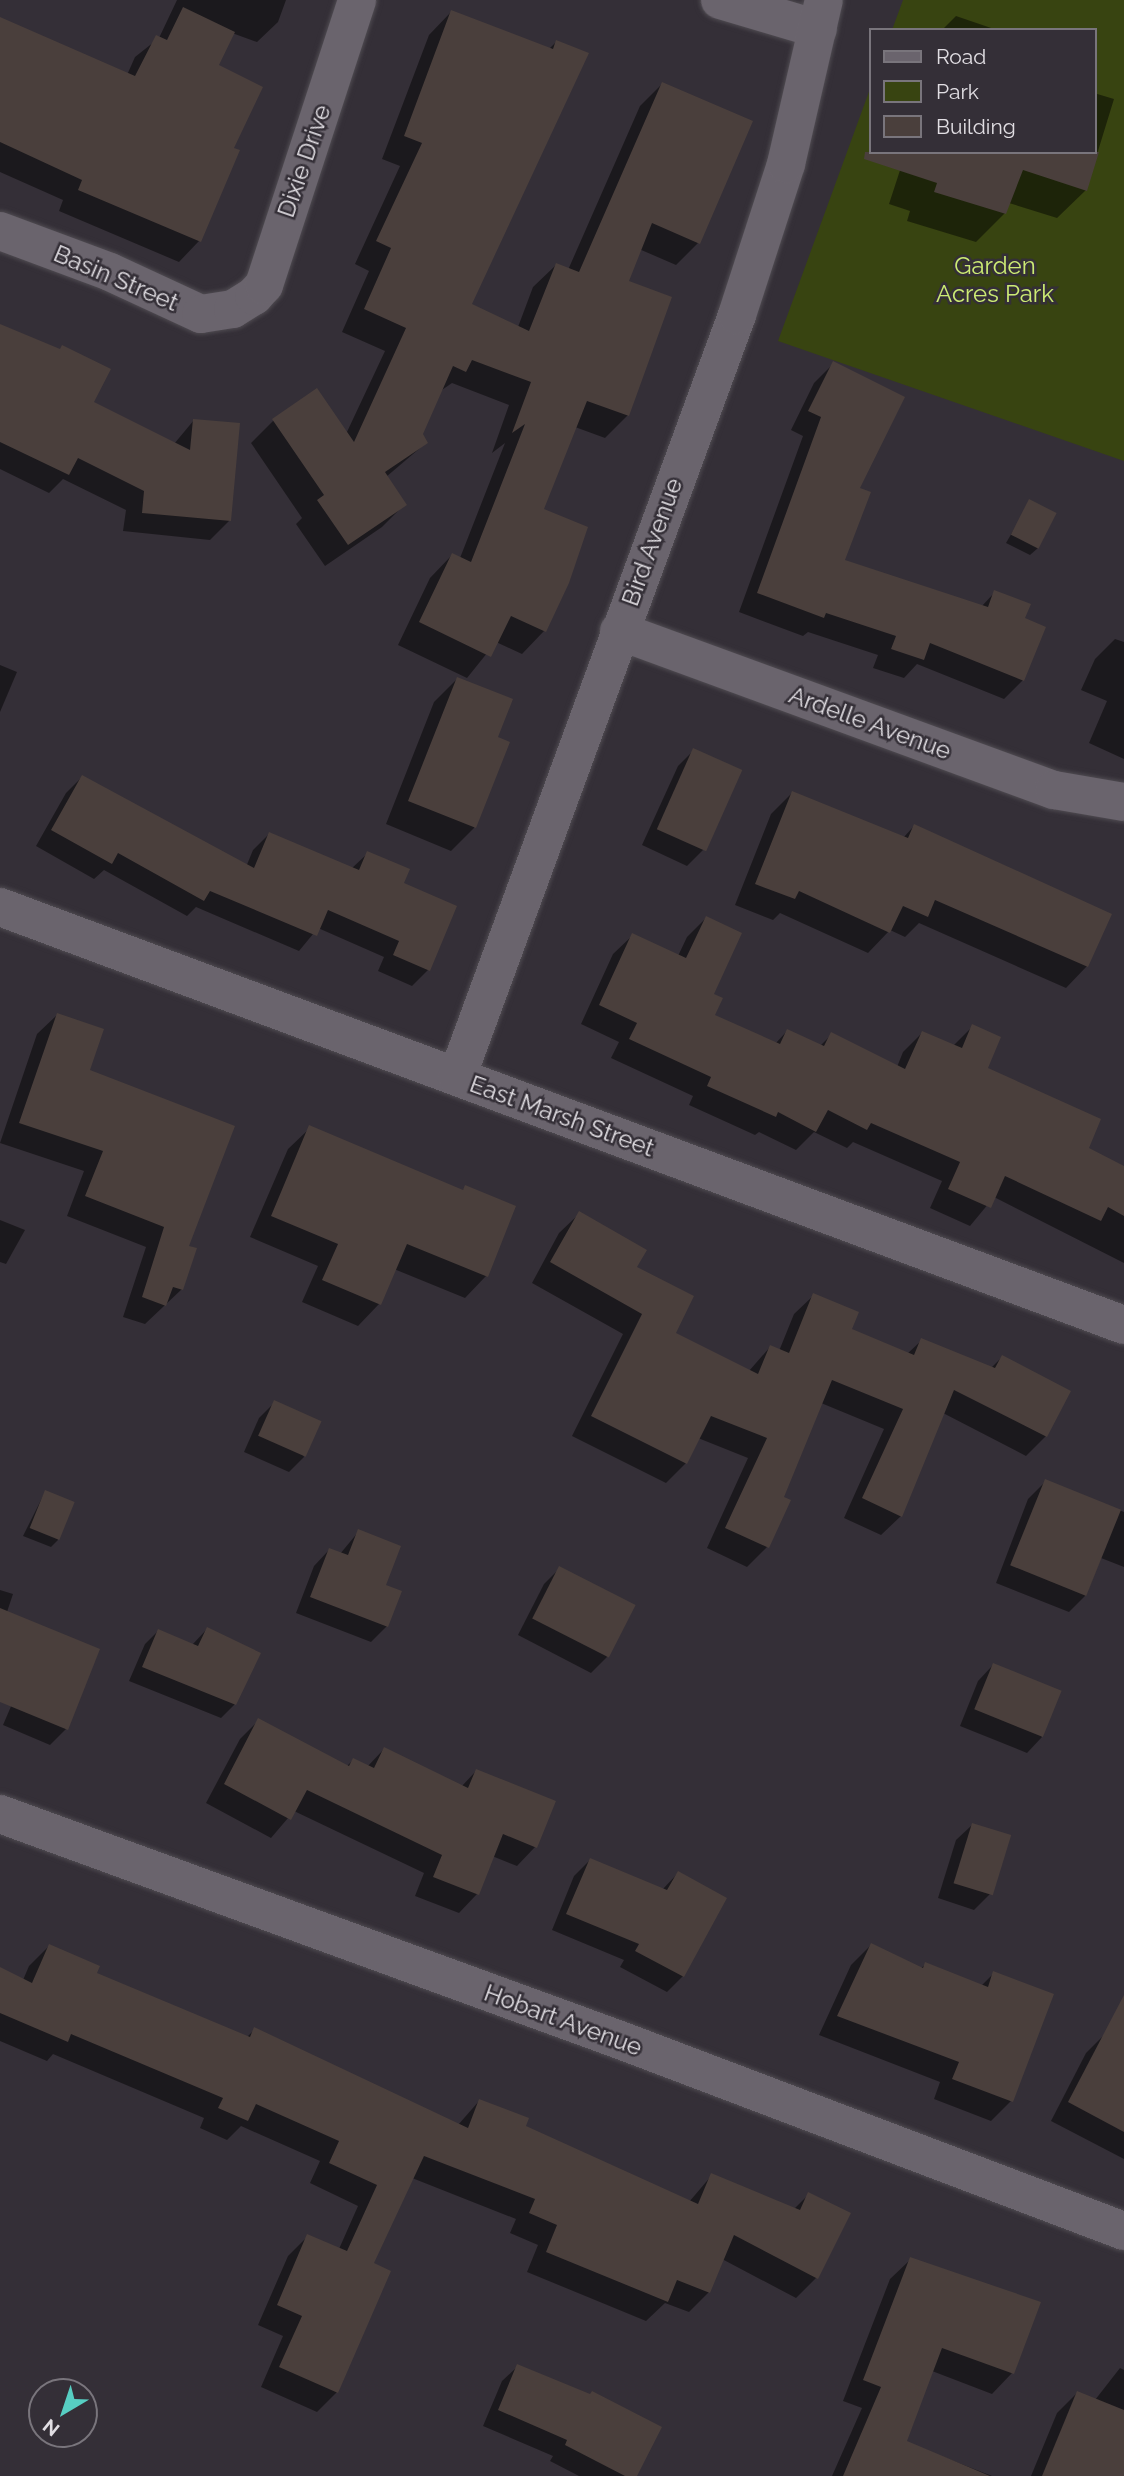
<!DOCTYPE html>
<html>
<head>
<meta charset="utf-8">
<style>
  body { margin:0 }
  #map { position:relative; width:1124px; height:2476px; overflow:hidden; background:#342f37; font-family:Raleway,sans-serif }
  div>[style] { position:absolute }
  .green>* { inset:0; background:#384411 }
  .shadow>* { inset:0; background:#0007 }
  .building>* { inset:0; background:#4a3f3c; transform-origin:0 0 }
  .roads { filter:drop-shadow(0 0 2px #4f4b51) drop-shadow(0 0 2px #4f4b51) }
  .minor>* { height:38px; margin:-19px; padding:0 19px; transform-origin:19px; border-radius:19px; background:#6a646d }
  span { translate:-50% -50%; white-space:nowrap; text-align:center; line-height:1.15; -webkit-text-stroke:5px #342f37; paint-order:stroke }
  .street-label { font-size:24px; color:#e1dee3 }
  .park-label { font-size:24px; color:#cceb74 }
  .legend { position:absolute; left:869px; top:28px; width:228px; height:126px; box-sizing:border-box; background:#342f37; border:2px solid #79757c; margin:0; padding:9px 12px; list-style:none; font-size:21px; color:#e1dee3 }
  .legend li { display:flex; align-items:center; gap:14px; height:35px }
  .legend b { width:35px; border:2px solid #79757c }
  .north { position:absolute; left:28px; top:2378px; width:70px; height:70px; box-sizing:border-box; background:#342f37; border:2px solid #79757c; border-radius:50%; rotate:219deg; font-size:19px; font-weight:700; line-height:28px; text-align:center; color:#e1dee3 }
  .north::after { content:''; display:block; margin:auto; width:24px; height:32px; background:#57cec2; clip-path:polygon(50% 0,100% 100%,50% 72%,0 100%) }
</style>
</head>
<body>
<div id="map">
  <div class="green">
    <i style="clip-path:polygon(903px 0,1124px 0,1124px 461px,778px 341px,870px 89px,870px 152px,1094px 152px,1094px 30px,892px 30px)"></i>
  </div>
  <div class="shadow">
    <i style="clip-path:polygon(177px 0,286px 0,278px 22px,257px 42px,232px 33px,217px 66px,232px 148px,199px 241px,179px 262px,59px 211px,63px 200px,0 172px,0 29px,127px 75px,135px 57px,159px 38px)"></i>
    <i style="clip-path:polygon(451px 12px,549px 49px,556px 42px,470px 305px,518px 327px,533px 287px,556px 265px,568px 270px,640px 106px,662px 84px,698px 243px,676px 265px,639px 249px,627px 282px,628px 415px,605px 438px,575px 427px,542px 510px,544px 631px,522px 654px,496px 642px,467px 678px,398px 645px,430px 578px,452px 555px,460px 558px,505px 443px,492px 453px,509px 405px,452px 383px,439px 392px,421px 434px,426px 443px,386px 477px,404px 505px,382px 527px,325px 566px,296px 524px,302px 518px,251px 443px,273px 421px,346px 434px,385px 351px,342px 332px,369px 271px,355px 264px,400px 166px,382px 159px,429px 35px)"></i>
    <i style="clip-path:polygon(956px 16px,997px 30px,942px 30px)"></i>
    <i style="clip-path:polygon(1094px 93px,1114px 99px,1086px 190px,1057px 218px,1009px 203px,1005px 213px,976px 242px,907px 221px,910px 211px,889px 204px,903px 161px,1094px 152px)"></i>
    <i style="clip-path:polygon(0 326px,92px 403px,174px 444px,194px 420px,229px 521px,210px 540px,123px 531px,126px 510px,63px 479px,49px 493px,0 469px)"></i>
    <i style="clip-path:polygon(833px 364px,857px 489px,843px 561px,981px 607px,995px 592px,1023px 619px,1023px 680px,1004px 699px,917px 664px,904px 678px,873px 668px,878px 655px,808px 632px,803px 636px,739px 612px,803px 436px,791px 430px,814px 383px)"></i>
    <i style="clip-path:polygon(1030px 502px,1038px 548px,1030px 555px,1006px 543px)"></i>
    <i style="clip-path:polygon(1115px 639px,1124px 642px,1124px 759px,1089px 743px,1107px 701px,1081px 690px,1095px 659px)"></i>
    <i style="clip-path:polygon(0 665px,17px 672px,0 712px)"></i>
    <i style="clip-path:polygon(457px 679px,495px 738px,508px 743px,474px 828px,451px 851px,386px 824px,434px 702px)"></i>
    <i style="clip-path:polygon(694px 750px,740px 771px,703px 850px,687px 866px,642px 845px,678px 766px)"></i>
    <i style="clip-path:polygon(82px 777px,246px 867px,253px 850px,269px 834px,351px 869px,368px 853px,402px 884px,428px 970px,412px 986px,378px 971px,384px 957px,318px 928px,299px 951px,196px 907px,187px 916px,104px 870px,94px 879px,36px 846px,66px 793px)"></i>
    <i style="clip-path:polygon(792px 793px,903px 838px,914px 826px,1110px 915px,1087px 966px,1066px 988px,919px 923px,905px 937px,890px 930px,868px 953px,780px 913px,773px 920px,735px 905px,771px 814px)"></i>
    <i style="clip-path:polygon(706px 918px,713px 1016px,775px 1044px,787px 1031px,820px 1046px,832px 1034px,897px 1067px,903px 1052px,922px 1033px,953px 1046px,972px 1027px,985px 1069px,1087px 1149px,1124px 1168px,1124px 1263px,994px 1197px,970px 1226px,930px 1208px,942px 1181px,853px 1142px,847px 1148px,814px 1132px,796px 1150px,759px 1132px,755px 1135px,689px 1105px,693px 1096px,611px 1058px,619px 1042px,581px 1024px,613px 954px,633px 935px,678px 956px,687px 937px)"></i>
    <i style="clip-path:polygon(57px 1015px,187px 1247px,182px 1289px,145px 1324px,123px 1317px,146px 1247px,67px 1216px,84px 1171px,0 1143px,37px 1034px)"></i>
    <i style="clip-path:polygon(310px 1128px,462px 1191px,466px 1187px,486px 1276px,465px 1298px,394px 1269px,379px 1304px,358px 1326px,302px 1302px,318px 1266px,250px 1237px,288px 1149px)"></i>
    <i style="clip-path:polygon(579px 1214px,635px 1268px,674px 1333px,749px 1371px,770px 1347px,779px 1351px,794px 1314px,814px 1295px,850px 1330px,907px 1354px,922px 1340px,991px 1368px,1002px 1357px,1046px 1436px,1026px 1456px,943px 1413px,901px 1516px,881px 1535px,844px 1518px,884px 1429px,821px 1403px,782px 1498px,789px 1501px,767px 1547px,747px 1567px,707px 1548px,748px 1458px,698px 1438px,686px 1463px,666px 1483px,572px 1436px,623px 1334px,532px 1283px,559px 1233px)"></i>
    <i style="clip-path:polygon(0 1220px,25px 1230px,6px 1264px,0 1262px)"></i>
    <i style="clip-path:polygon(275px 1402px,304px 1457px,289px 1472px,244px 1452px,259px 1418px)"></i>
    <i style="clip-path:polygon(1046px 1481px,1124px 1512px,1124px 1567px,1101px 1558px,1086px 1595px,1069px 1612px,996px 1583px,1028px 1499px)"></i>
    <i style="clip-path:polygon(45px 1492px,58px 1540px,51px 1547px,23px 1536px)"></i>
    <i style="clip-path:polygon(359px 1531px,383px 1586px,387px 1626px,371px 1642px,296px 1613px,314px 1566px,329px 1550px,340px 1554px)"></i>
    <i style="clip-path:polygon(560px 1568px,607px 1657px,591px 1673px,518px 1635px,544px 1584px)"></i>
    <i style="clip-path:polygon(0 1590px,13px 1594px,7px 1612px,66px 1729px,50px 1745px,3px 1725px,15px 1697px,0 1691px)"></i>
    <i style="clip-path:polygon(207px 1629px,235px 1704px,221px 1718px,129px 1681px,145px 1644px,158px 1631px,192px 1645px)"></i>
    <i style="clip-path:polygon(993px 1665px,1042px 1737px,1027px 1753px,960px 1726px,978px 1681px)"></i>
    <i style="clip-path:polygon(259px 1720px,346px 1767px,353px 1760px,367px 1767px,384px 1749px,461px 1787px,476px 1771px,535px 1847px,517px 1866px,492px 1856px,477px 1894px,459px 1913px,415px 1896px,424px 1873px,294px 1811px,271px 1838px,206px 1803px,240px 1739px)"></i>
    <i style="clip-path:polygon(972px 1825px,990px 1894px,974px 1910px,938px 1898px,956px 1840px)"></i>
    <i style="clip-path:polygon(590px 1860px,662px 1890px,678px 1873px,683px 1976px,667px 1992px,620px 1967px,624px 1960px,552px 1930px,574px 1876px)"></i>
    <i style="clip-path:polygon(871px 1945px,920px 1969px,926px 1964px,981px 1986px,994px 1973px,1011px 2101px,991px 2121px,934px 2099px,940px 2082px,819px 2035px,851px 1965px)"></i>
    <i style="clip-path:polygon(49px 1946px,95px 1974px,246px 2038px,255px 2029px,458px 2125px,479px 2101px,524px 2127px,689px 2202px,712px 2175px,794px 2209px,809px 2194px,816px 2278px,796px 2298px,722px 2259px,709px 2292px,689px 2312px,665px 2303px,646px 2321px,527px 2272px,538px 2245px,510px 2233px,516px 2219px,412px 2178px,372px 2264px,337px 2392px,317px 2412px,261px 2387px,283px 2336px,258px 2325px,288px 2256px,308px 2236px,339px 2249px,358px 2206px,310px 2183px,320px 2161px,241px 2126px,227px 2140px,200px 2128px,204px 2118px,53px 2054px,47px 2061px,0 2041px,0 1968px,23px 1980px,29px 1966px)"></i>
    <i style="clip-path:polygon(1105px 2034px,1124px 2044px,1124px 2159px,1051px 2121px,1086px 2053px)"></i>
    <i style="clip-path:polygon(911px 2259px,1012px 2373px,992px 2394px,932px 2371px,905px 2442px,992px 2476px,832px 2476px,862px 2408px,843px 2401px,890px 2279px)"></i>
    <i style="clip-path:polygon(518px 2366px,635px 2476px,579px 2476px,550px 2461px,553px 2456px,483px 2426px,502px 2381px)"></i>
    <i style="clip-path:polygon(1120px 2368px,1124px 2370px,1124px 2476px,1031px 2476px,1057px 2413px,1077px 2393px,1095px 2400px)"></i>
  </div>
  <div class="building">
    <i style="clip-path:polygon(183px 7px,235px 32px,219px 65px,263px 87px,234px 148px,240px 150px,201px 242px,78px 190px,82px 180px,0 142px,0 17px,135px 76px,156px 35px,167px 40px)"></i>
    <i style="clip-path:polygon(451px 10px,553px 49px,556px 40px,589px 53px,472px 304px,529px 331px,556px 263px,579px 272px,662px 82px,753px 121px,700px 244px,652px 223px,629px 281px,672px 297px,629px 416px,587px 401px,544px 509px,588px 527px,569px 583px,546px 632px,511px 616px,491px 657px,419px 622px,452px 553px,471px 562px,525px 424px,512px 433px,531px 382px,472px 360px,466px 372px,453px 366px,423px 434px,428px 443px,385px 472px,407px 505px,348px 545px,317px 500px,324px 495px,272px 419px,317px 388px,354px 442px,406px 328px,364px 309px,391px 248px,376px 241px,422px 143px,404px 136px)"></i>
    <i style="clip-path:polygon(865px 152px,1099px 152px,1087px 191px,1023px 170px,1006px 214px,934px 192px,937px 183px,864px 159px)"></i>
    <i style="clip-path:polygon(0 324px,60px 349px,62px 345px,111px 369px,94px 402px,190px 450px,193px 419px,240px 423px,231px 521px,142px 513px,144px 491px,78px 458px,69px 475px,0 442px)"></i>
    <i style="clip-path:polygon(833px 361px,905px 397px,860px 488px,871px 492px,845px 560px,988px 607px,994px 590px,1031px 604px,1025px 618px,1046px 627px,1024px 681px,930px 643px,924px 660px,891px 649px,896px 636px,826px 613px,824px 618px,757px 593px,821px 417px,808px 411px)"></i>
    <i style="left:1029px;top:499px;width:31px;height:40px;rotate:27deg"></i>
    <i style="clip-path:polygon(457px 677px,513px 699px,498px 737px,510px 742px,476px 828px,408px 801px)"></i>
    <i style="left:693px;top:748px;width:54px;height:89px;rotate:24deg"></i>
    <i style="clip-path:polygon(82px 775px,254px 868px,269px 832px,359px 870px,367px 851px,410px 869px,404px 883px,457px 906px,430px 971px,393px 955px,399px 941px,328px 910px,317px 936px,210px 891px,204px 901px,118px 853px,112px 864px,51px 830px)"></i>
    <i style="clip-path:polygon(792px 791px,908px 838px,914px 824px,1112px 914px,1088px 967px,935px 900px,928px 917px,903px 906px,890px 933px,799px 891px,795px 899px,755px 884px)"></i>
    <i style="clip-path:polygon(706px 916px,742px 933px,714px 994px,723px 998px,715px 1015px,780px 1044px,787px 1029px,824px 1046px,831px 1032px,905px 1069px,922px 1031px,962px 1048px,972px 1024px,1001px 1037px,988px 1068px,1101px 1119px,1089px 1148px,1124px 1166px,1124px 1216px,1108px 1207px,1101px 1221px,1005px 1176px,991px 1208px,948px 1189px,960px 1162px,871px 1123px,867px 1130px,828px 1110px,816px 1132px,778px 1112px,776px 1117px,707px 1086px,711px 1077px,629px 1039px,637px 1023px,599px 1005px,632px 933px,686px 958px)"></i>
    <i style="clip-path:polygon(57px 1013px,104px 1029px,90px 1070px,235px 1126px,189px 1246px,197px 1248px,183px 1290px,173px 1287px,166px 1306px,142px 1297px,164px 1227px,85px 1196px,103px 1151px,19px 1123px)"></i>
    <i style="clip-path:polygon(309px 1125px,463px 1190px,465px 1185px,516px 1206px,488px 1277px,407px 1244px,381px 1305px,322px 1280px,338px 1244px,271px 1216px)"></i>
    <i style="clip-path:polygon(579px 1211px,647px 1250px,637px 1267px,694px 1296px,676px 1333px,758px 1374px,770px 1345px,789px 1353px,813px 1293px,859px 1312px,852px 1329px,914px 1355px,921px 1338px,995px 1368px,1002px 1355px,1071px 1391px,1047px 1437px,954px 1390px,902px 1517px,862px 1498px,903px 1409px,832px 1380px,784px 1497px,791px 1500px,769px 1548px,725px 1528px,767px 1438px,711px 1416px,687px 1464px,591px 1416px,642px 1314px,550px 1262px)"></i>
    <i style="left:274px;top:1400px;width:52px;height:39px;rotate:24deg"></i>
    <i style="left:1045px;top:1479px;width:82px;height:93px;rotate:22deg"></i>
    <i style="left:45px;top:1490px;width:32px;height:41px;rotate:22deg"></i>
    <i style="clip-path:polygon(358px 1529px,401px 1546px,386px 1585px,402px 1591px,388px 1627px,310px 1597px,329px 1548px,348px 1555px)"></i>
    <i style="left:559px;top:1566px;width:86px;height:59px;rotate:27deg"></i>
    <i style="clip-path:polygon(0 1608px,100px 1649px,68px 1730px,0 1702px)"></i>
    <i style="clip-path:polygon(207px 1627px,261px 1653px,236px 1705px,142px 1667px,158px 1629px,198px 1646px)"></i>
    <i style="left:993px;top:1663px;width:74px;height:50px;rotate:22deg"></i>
    <i style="clip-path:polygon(258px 1718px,349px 1766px,353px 1758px,374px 1768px,384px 1747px,468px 1788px,476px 1769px,556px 1801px,537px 1848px,503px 1834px,479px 1895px,433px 1877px,442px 1855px,307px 1790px,291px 1820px,224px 1784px)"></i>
    <i style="left:972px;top:1823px;width:41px;height:63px;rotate:17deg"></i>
    <i style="clip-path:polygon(590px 1858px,667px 1890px,678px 1871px,727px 1898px,684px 1977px,635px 1951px,639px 1944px,566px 1914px)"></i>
    <i style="clip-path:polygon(871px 1943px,923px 1968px,925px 1962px,988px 1987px,993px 1971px,1054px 1994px,1013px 2102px,952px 2079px,959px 2062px,837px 2016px)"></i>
    <i style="clip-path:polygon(49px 1944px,100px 1966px,97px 1973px,250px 2037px,254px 2027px,468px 2128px,479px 2099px,529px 2118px,526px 2126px,698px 2204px,711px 2173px,800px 2210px,808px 2192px,851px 2213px,818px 2279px,734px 2235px,710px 2293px,677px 2280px,668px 2302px,546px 2252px,557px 2225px,529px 2213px,535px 2199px,424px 2156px,374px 2263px,391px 2271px,338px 2393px,279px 2367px,302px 2316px,277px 2305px,307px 2234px,347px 2251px,377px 2185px,329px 2163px,339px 2141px,256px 2104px,248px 2121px,218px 2108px,223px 2098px,71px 2034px,68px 2042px,0 2013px,0 1967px,32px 1983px)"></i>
    <i style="clip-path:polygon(1124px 1995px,1124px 2132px,1068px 2102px)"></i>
    <i style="clip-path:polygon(910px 2257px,1041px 2302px,1014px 2374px,942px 2348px,907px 2441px,990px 2476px,843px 2476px,881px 2387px,863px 2380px)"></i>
    <i style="clip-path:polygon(517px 2364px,590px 2394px,592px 2391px,662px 2427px,637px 2476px,625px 2476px,565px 2445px,567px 2440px,498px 2410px)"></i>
    <i style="clip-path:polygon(1077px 2391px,1124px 2410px,1124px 2476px,1042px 2476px)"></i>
  </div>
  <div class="roads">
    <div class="minor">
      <i style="left:720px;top:0;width:102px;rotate:16.5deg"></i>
      <i style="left:0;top:231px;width:117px;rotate:20.4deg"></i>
      <i style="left:110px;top:272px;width:100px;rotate:24.8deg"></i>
      <i style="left:201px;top:314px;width:32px;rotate:-9deg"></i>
      <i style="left:233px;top:309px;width:25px;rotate:-32deg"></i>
      <i style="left:254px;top:296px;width:15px;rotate:-48deg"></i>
      <i style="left:264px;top:285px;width:300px;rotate:-71.9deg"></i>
      <i style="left:619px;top:631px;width:463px;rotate:20.1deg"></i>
      <i style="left:1054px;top:790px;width:71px;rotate:9.7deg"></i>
      <i style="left:0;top:907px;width:1199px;rotate:20.4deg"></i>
      <i style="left:457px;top:1077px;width:812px;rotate:-69.82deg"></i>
      <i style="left:737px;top:315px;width:159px;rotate:-72deg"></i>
      <i style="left:786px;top:164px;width:168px;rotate:-77deg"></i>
      <i style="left:0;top:1814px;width:660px;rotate:20.03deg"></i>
      <i style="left:620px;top:2040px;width:539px;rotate:20.76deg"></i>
    </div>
  </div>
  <div class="street-label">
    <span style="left:304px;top:161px;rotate:-71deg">Dixie Drive</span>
    <span style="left:116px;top:278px;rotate:23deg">Basin Street</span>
    <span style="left:652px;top:542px;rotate:-70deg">Bird Avenue</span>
    <span style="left:870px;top:723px;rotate:20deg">Ardelle Avenue</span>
    <span style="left:562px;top:1116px;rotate:20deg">East Marsh Street</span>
    <span style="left:563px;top:2020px;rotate:20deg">Hobart Avenue</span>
  </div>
  <div class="park-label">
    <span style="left:995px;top:280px">Garden<br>Acres Park</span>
  </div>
  <ul class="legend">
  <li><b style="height:9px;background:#6a646d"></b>Road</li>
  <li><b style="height:19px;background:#384411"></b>Park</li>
  <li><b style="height:19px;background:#4a3f3c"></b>Building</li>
  </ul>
  <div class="north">N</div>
</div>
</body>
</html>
